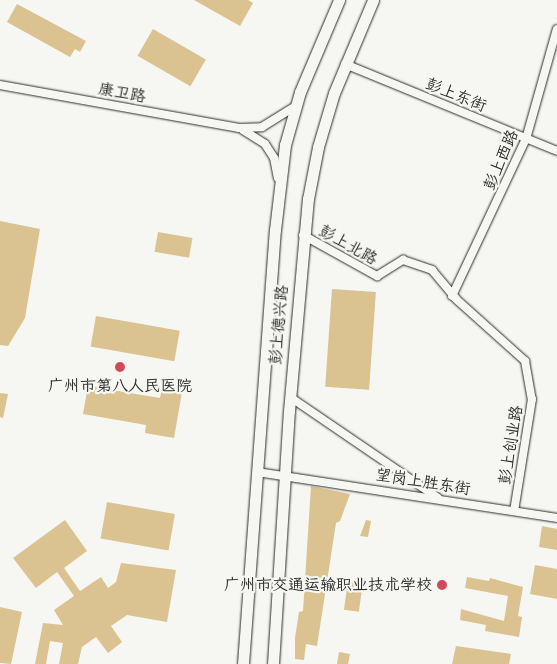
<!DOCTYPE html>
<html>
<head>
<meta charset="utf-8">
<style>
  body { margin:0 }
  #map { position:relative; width:557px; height:664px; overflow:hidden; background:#f6f6f2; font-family:"Comic Neue","LXGW WenKai TC",sans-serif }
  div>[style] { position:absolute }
  .building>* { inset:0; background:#dbc291; transform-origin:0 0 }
  .roads { filter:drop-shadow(0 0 1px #2b2b2b) drop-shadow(0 0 1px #2b2b2b) }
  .street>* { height:8px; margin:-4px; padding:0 4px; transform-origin:4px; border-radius:4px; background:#f6f6f2 }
  .secondary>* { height:11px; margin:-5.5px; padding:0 5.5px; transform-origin:5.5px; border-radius:5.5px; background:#f6f6f2 }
  .dots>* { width:14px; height:14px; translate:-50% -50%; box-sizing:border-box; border:2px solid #f6f6f2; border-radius:50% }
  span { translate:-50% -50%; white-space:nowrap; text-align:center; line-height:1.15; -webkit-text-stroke:4.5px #f6f6f2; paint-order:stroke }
  .street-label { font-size:16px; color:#2b2b2b }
  .poi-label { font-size:16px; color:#2b2b2b }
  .right { translate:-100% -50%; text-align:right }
</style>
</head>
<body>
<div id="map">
  <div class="building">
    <i style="clip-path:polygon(194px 0,248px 0,253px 3px,240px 26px)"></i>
    <i style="clip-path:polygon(17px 4px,86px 41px,80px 52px,75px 49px,70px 57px,7px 22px)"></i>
    <i style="left:153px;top:29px;width:61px;height:31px;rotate:30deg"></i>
    <i style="clip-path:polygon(0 221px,40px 229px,25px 318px,8px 346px,0 345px)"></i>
    <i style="left:158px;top:232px;width:35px;height:20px;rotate:10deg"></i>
    <i style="left:332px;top:289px;width:44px;height:98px;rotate:4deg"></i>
    <i style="left:96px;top:316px;width:85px;height:31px;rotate:10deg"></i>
    <i style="clip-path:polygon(88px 386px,160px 398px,162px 388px,182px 392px,174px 438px,145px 433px,146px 425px,83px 414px)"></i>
    <i style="clip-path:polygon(0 393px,8px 394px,3px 418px,0 417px)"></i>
    <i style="clip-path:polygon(311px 486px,350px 494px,340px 521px,336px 523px,317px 646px,306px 644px,304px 660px,295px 659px,295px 638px,299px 612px,303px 611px)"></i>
    <i style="left:107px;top:502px;width:69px;height:37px;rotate:10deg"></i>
    <i style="clip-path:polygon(65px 520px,87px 551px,64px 568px,80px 591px,101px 577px,108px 588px,116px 582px,121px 563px,176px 570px,167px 622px,127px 615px,111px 626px,122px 642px,108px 653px,96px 637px,82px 647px,78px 664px,59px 664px,63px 643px,50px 641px,46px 664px,35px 664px,43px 623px,63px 625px,54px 610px,74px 596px,57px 572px,36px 588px,13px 558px)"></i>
    <i style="clip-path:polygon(366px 520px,371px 521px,368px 537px,360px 536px)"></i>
    <i style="clip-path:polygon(542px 526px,557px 529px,557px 550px,539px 547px)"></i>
    <i style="clip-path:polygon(535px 565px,557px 569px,557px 599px,530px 594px)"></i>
    <i style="clip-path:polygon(467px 577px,489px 581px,490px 578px,523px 587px,518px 616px,522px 617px,519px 637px,485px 631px,486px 625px,460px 620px,461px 609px,504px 621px,508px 596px,465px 588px)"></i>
    <i style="left:348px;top:581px;width:15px;height:29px;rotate:8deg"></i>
    <i style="clip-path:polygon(0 607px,22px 612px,11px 664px,0 663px)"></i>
    <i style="clip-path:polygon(456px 646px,511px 654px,509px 664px,452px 664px)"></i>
    <i style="clip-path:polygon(339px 652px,350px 654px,348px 664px,337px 664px)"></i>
  </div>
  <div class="roads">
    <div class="street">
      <i style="left:345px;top:64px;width:229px;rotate:22.3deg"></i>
      <i style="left:0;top:85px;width:243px;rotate:10.2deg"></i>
      <i style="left:239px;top:128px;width:23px;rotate:-2deg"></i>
      <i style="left:262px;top:127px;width:40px;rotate:-32deg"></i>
      <i style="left:243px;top:130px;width:26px;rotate:32deg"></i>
      <i style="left:265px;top:144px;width:17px;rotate:57deg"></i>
      <i style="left:274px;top:158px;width:20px;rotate:79deg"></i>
      <i style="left:303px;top:235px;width:85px;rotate:29deg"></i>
      <i style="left:377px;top:276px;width:31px;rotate:-32deg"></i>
      <i style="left:403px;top:260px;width:31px;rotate:19deg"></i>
      <i style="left:432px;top:270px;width:38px;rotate:50deg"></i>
      <i style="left:456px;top:299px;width:93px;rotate:41.9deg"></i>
      <i style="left:525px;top:361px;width:39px;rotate:80deg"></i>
      <i style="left:532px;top:399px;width:113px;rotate:99.1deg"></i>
      <i style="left:452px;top:296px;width:174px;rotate:-64.8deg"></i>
      <i style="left:526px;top:139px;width:114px;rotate:-74.3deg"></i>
      <i style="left:290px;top:397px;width:179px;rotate:34.3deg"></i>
      <i style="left:257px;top:472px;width:304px;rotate:8.7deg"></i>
    </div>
    <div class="secondary">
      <i style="left:243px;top:664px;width:435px;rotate:-85.8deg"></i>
      <i style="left:275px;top:230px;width:86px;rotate:-83.3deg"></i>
      <i style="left:285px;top:145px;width:55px;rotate:-74.2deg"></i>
      <i style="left:300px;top:92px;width:100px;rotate:-67deg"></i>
      <i style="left:273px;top:664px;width:254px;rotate:-86.4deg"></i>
      <i style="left:289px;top:411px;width:213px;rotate:-84.9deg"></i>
      <i style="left:308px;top:199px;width:53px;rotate:-79.1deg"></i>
      <i style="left:318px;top:147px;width:56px;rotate:-73.5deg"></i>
      <i style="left:334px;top:93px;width:101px;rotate:-67.2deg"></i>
    </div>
  </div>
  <div class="dots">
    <i style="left:120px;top:367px;background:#d1495b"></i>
    <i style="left:442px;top:585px;background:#d1495b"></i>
  </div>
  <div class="street-label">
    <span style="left:122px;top:93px;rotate:10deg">康卫路</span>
    <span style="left:456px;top:95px;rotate:22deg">彭上东街</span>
    <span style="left:501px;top:160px;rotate:-67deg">彭上西路</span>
    <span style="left:348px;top:245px;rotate:29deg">彭上北路</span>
    <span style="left:279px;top:325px;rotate:-85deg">彭上德兴路</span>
    <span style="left:511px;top:445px;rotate:-81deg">彭上创业路</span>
    <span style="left:423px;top:482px;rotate:9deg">望岗上胜东街</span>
  </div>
  <div class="poi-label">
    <span style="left:120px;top:386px">广州市第八人民医院</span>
    <span class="right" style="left:432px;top:585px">广州市交通运输职业技术学校</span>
  </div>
</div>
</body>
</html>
